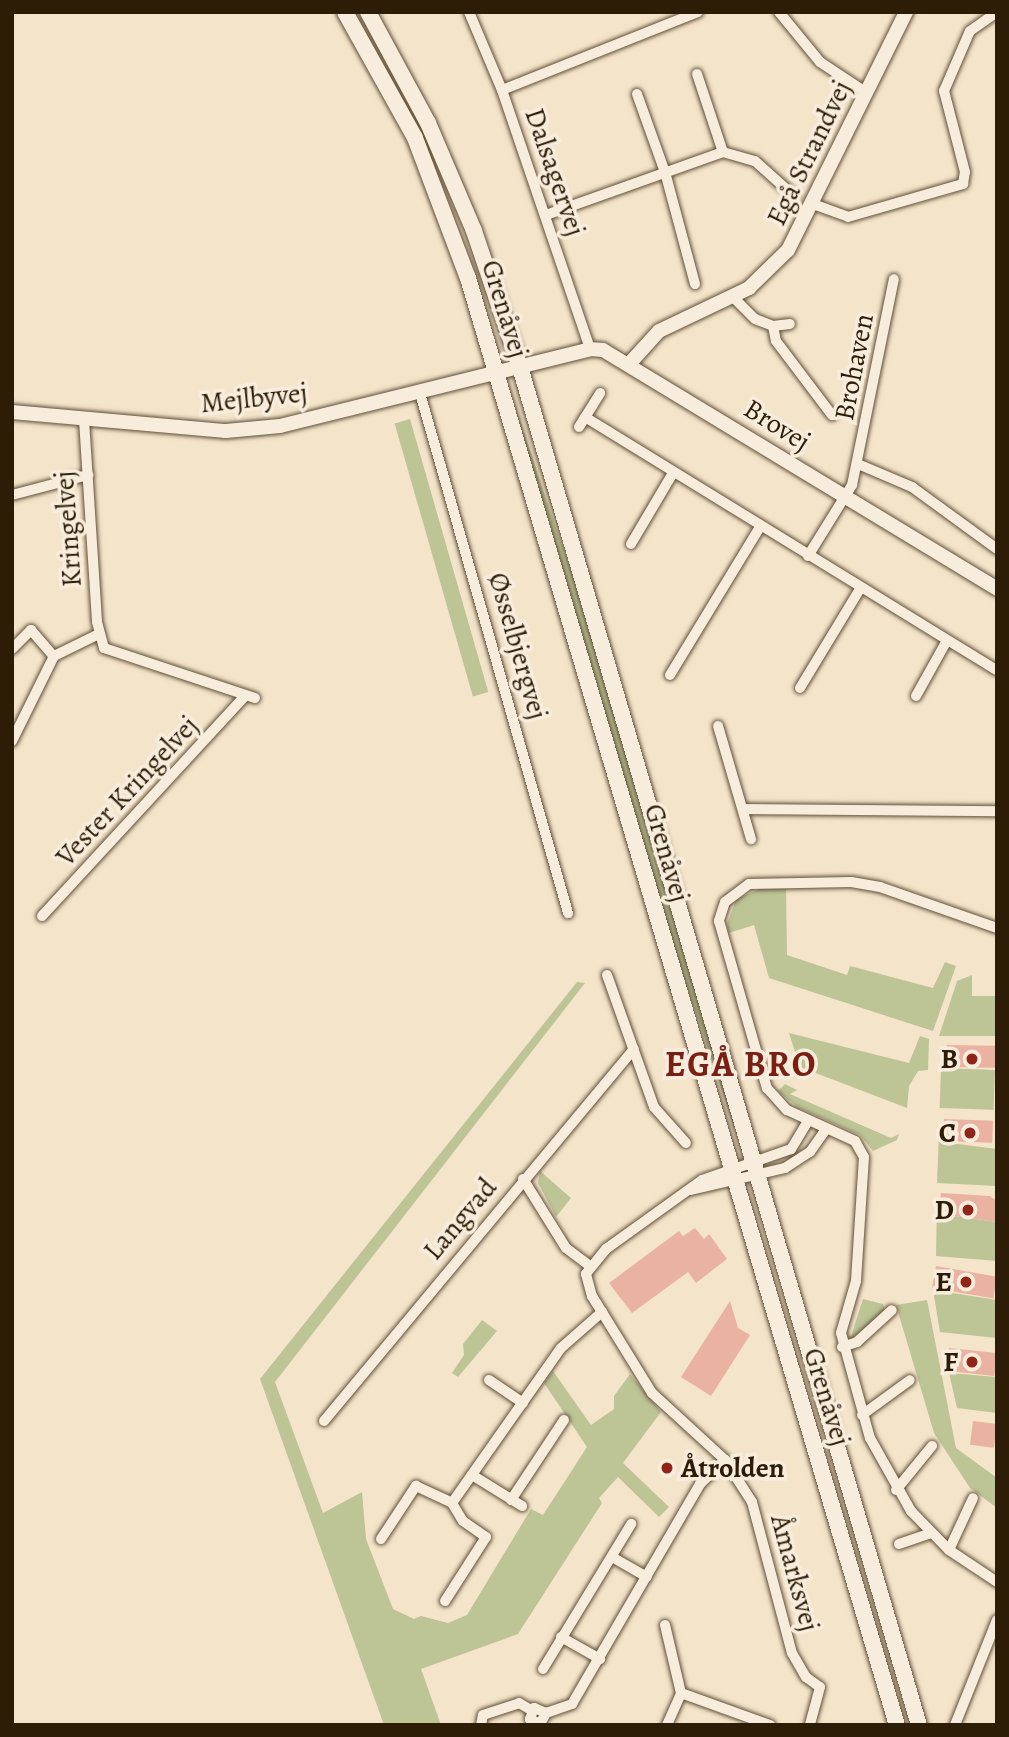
<!DOCTYPE html>
<html>
<head>
<meta charset="utf-8">
<style>
  body { margin:0 }
  #map { position:relative; width:1009px; height:1737px; overflow:hidden; background:#f4e4ca; font-family:Alegreya,serif }
  div>[style] { position:absolute }
  .green>* { inset:0; background:#bdc496; transform-origin:0 0 }
  .building>* { inset:0; background:#e9b2a2; transform-origin:0 0 }
  .roads { filter:drop-shadow(0 0 2px #604f37) drop-shadow(0 0 2px #604f37) }
  .minor>* { height:10px; margin:-5px; padding:0 5px; transform-origin:5px; border-radius:5px; background:#f8eddd }
  .tertiary>* { height:14px; margin:-7px; padding:0 7px; transform-origin:7px; border-radius:7px; background:#f8eddd }
  .secondary>* { height:16px; margin:-8px; padding:0 8px; transform-origin:8px; border-radius:8px; background:#f8eddd }
  .dots>* { width:19px; height:19px; translate:-50% -50%; box-sizing:border-box; border:4px solid #f8eddd; border-radius:50% }
  span { translate:-50% -50%; white-space:nowrap; text-align:center; line-height:1.15; -webkit-text-stroke:7px #f8eddd; paint-order:stroke }
  .street-label { font-size:28px; color:#2e1d06 }
  .poi-label { font-size:28px; color:#2e1d06; font-weight:700 }
  .right { translate:-100% -50%; text-align:right }
  .left { translate:0 -50%; text-align:left }
  .district-label { font-size:35px; color:#7a1f14; font-weight:700; letter-spacing:2px }
  .frame { position:absolute; inset:0; border:14px solid #2e1d06; pointer-events:none }
</style>
</head>
<body>
<div id="map">
  <div class="green">
    <i style="clip-path:polygon(511px 395px,578px 592px,742px 1150px,675px 950px)"></i>
    <i style="left:410px;top:419px;width:284px;height:16px;rotate:74deg"></i>
    <i style="clip-path:polygon(759px 889px,786px 889px,787px 955px,847px 975px,850px 966px,933px 988px,945px 962px,956px 966px,933px 1031px,769px 978px,754px 925px,729px 933px,727px 924px,736px 900px)"></i>
    <i style="clip-path:polygon(972px 975px,972px 996px,997px 996px,997px 1036px,939px 1036px,957px 981px)"></i>
    <i style="clip-path:polygon(577px 982px,585px 983px,275px 1382px,323px 1513px,362px 1492px,366px 1539px,393px 1609px,414px 1619px,421px 1616px,448px 1623px,467px 1615px,531px 1509px,543px 1515px,587px 1447px,544px 1383px,553px 1371px,591px 1425px,614px 1409px,614px 1396px,630px 1374px,661px 1412px,623px 1463px,669px 1507px,659px 1517px,618px 1477px,599px 1498px,602px 1503px,518px 1634px,421px 1669px,441px 1725px,384px 1725px,260px 1379px)"></i>
    <i style="clip-path:polygon(789px 1033px,909px 1063px,920px 1036px,929px 1039px,928px 1070px,918px 1071px,909px 1086px,907px 1108px,800px 1067px)"></i>
    <i style="left:941px;top:1068px;width:54px;height:40px;rotate:2deg"></i>
    <i style="clip-path:polygon(785px 1084px,797px 1090px,790px 1094px,891px 1138px,899px 1134px,897px 1140px,873px 1151px,860px 1135px,797px 1107px,778px 1091px)"></i>
    <i style="clip-path:polygon(939px 1132px,942px 1142px,997px 1149px,997px 1186px,937px 1183px)"></i>
    <i style="clip-path:polygon(540px 1171px,571px 1198px,556px 1217px,538px 1183px)"></i>
    <i style="clip-path:polygon(937px 1205px,940px 1214px,997px 1222px,997px 1261px,936px 1256px)"></i>
    <i style="clip-path:polygon(933px 1290px,997px 1300px,997px 1338px,940px 1332px)"></i>
    <i style="clip-path:polygon(863px 1299px,883px 1304px,885px 1311px,850px 1340px)"></i>
    <i style="clip-path:polygon(927px 1300px,956px 1448px,997px 1478px,997px 1508px,970px 1488px,934px 1433px,896px 1305px)"></i>
    <i style="clip-path:polygon(482px 1320px,497px 1331px,458px 1377px,452px 1373px,464px 1355px,463px 1344px)"></i>
    <i style="clip-path:polygon(949px 1373px,997px 1377px,997px 1413px,957px 1408px)"></i>
  </div>
  <div class="building">
    <i style="left:947px;top:1045px;width:50px;height:22px;rotate:1deg"></i>
    <i style="left:944px;top:1119px;width:49px;height:22px;rotate:2deg"></i>
    <i style="clip-path:polygon(941px 1193px,990px 1196px,997px 1201px,997px 1222px,939px 1214px)"></i>
    <i style="clip-path:polygon(695px 1228px,704px 1239px,709px 1234px,727px 1259px,696px 1283px,688px 1272px,632px 1313px,609px 1283px,679px 1231px,683px 1236px)"></i>
    <i style="left:936px;top:1266px;width:62px;height:22px;rotate:10deg"></i>
    <i style="clip-path:polygon(730px 1301px,738px 1328px,750px 1335px,711px 1396px,681px 1377px)"></i>
    <i style="left:949px;top:1348px;width:48px;height:23px;rotate:6deg"></i>
    <i style="left:973px;top:1421px;width:24px;height:24px;rotate:7deg"></i>
  </div>
  <div class="roads">
    <div class="minor">
      <i style="left:469px;top:12px;width:85px;rotate:67.1deg"></i>
      <i style="left:502px;top:90px;width:274px;rotate:71.2deg"></i>
      <i style="left:779px;top:12px;width:65px;rotate:50.6deg"></i>
      <i style="left:820px;top:62px;width:56px;rotate:33.4deg"></i>
      <i style="left:697px;top:74px;width:82px;rotate:71.6deg"></i>
      <i style="left:502px;top:90px;width:211px;rotate:-21.7deg"></i>
      <i style="left:637px;top:94px;width:83px;rotate:70.3deg"></i>
      <i style="left:665px;top:172px;width:116px;rotate:75deg"></i>
      <i style="left:813px;top:204px;width:37px;rotate:20deg"></i>
      <i style="left:848px;top:217px;width:120px;rotate:-16deg"></i>
      <i style="left:963px;top:184px;width:12px;rotate:-81deg"></i>
      <i style="left:965px;top:172px;width:84px;rotate:-104.5deg"></i>
      <i style="left:944px;top:91px;width:65px;rotate:-66.6deg"></i>
      <i style="left:970px;top:31px;width:33px;rotate:-35deg"></i>
      <i style="left:546px;top:215px;width:188px;rotate:-19.6deg"></i>
      <i style="left:723px;top:152px;width:33px;rotate:16deg"></i>
      <i style="left:755px;top:161px;width:52px;rotate:41.9deg"></i>
      <i style="left:733px;top:297px;width:31px;rotate:45deg"></i>
      <i style="left:755px;top:319px;width:19px;rotate:21deg"></i>
      <i style="left:773px;top:326px;width:17px;rotate:-7deg"></i>
      <i style="left:773px;top:326px;width:15px;rotate:79deg"></i>
      <i style="left:776px;top:341px;width:93px;rotate:52.9deg"></i>
      <i style="left:420px;top:393px;width:541px;rotate:74.11deg"></i>
      <i style="left:585px;top:417px;width:483px;rotate:31.6deg"></i>
      <i style="left:84px;top:420px;width:202px;rotate:86.3deg"></i>
      <i style="left:97px;top:622px;width:27px;rotate:75deg"></i>
      <i style="left:104px;top:648px;width:159px;rotate:18.3deg"></i>
      <i style="left:579px;top:427px;width:40px;rotate:-58deg"></i>
      <i style="left:858px;top:464px;width:59px;rotate:23.1deg"></i>
      <i style="left:912px;top:487px;width:105px;rotate:36.1deg"></i>
      <i style="left:12px;top:495px;width:79px;rotate:-14.7deg"></i>
      <i style="left:631px;top:544px;width:82px;rotate:-59.4deg"></i>
      <i style="left:808px;top:556px;width:84px;rotate:-58.2deg"></i>
      <i style="left:852px;top:485px;width:210px;rotate:-78.5deg"></i>
      <i style="left:12px;top:649px;width:27px;rotate:-45deg"></i>
      <i style="left:31px;top:630px;width:35px;rotate:49deg"></i>
      <i style="left:54px;top:656px;width:95px;rotate:116.3deg"></i>
      <i style="left:54px;top:656px;width:50px;rotate:-26.1deg"></i>
      <i style="left:670px;top:675px;width:173px;rotate:-58.7deg"></i>
      <i style="left:800px;top:688px;width:116px;rotate:-58.8deg"></i>
      <i style="left:916px;top:696px;width:62px;rotate:-60.9deg"></i>
      <i style="left:718px;top:726px;width:118px;rotate:73.7deg"></i>
      <i style="left:743px;top:809px;width:254px;rotate:0.5deg"></i>
      <i style="left:42px;top:916px;width:299px;rotate:-47.3deg"></i>
      <i style="left:997px;top:928px;width:124px;rotate:-160.7deg"></i>
      <i style="left:880px;top:887px;width:29px;rotate:-170deg"></i>
      <i style="left:851px;top:882px;width:102px;rotate:178.9deg"></i>
      <i style="left:749px;top:884px;width:30px;rotate:143deg"></i>
      <i style="left:725px;top:902px;width:20px;rotate:108deg"></i>
      <i style="left:719px;top:921px;width:174px;rotate:74deg"></i>
      <i style="left:767px;top:1088px;width:30px;rotate:48deg"></i>
      <i style="left:787px;top:1110px;width:75px;rotate:24.5deg"></i>
      <i style="left:855px;top:1141px;width:18px;rotate:61deg"></i>
      <i style="left:864px;top:1157px;width:124px;rotate:93.7deg"></i>
      <i style="left:856px;top:1281px;width:54px;rotate:106.1deg"></i>
      <i style="left:841px;top:1333px;width:109px;rotate:74.6deg"></i>
      <i style="left:870px;top:1438px;width:84px;rotate:60.7deg"></i>
      <i style="left:911px;top:1511px;width:54px;rotate:45.7deg"></i>
      <i style="left:949px;top:1550px;width:58px;rotate:33.7deg"></i>
      <i style="left:607px;top:975px;width:140px;rotate:70.4deg"></i>
      <i style="left:654px;top:1107px;width:48px;rotate:48.4deg"></i>
      <i style="left:808px;top:1121px;width:33px;rotate:121deg"></i>
      <i style="left:791px;top:1149px;width:94px;rotate:160.8deg"></i>
      <i style="left:702px;top:1180px;width:118px;rotate:144.3deg"></i>
      <i style="left:606px;top:1249px;width:32px;rotate:129deg"></i>
      <i style="left:586px;top:1274px;width:23px;rotate:75deg"></i>
      <i style="left:592px;top:1296px;width:114px;rotate:58.3deg"></i>
      <i style="left:652px;top:1393px;width:99px;rotate:42.5deg"></i>
      <i style="left:725px;top:1460px;width:50px;rotate:57.3deg"></i>
      <i style="left:752px;top:1502px;width:156px;rotate:75.2deg"></i>
      <i style="left:792px;top:1653px;width:28px;rotate:60deg"></i>
      <i style="left:806px;top:1677px;width:17px;rotate:36deg"></i>
      <i style="left:820px;top:1687px;width:39px;rotate:105deg"></i>
      <i style="left:523px;top:1179px;width:81px;rotate:58.1deg"></i>
      <i style="left:566px;top:1248px;width:30px;rotate:37deg"></i>
      <i style="left:691px;top:1190px;width:97px;rotate:-13.2deg"></i>
      <i style="left:785px;top:1168px;width:30px;rotate:-33deg"></i>
      <i style="left:810px;top:1152px;width:28px;rotate:-55deg"></i>
      <i style="left:842px;top:1347px;width:16px;rotate:-18deg"></i>
      <i style="left:857px;top:1342px;width:47px;rotate:-42.4deg"></i>
      <i style="left:489px;top:1380px;width:41px;rotate:34.1deg"></i>
      <i style="left:862px;top:1415px;width:59px;rotate:-36.1deg"></i>
      <i style="left:324px;top:1421px;width:484px;rotate:-50.2deg"></i>
      <i style="left:472px;top:1475px;width:59px;rotate:31.8deg"></i>
      <i style="left:896px;top:1490px;width:57px;rotate:-50.7deg"></i>
      <i style="left:511px;top:1500px;width:96px;rotate:-56.5deg"></i>
      <i style="left:452px;top:1503px;width:189px;rotate:-54.9deg"></i>
      <i style="left:561px;top:1348px;width:55px;rotate:-41.3deg"></i>
      <i style="left:381px;top:1539px;width:64px;rotate:-56.6deg"></i>
      <i style="left:416px;top:1486px;width:40px;rotate:25deg"></i>
      <i style="left:452px;top:1503px;width:21px;rotate:59deg"></i>
      <i style="left:463px;top:1521px;width:28px;rotate:35deg"></i>
      <i style="left:486px;top:1537px;width:76px;rotate:122.6deg"></i>
      <i style="left:899px;top:1544px;width:34px;rotate:-19deg"></i>
      <i style="left:949px;top:1550px;width:57px;rotate:-65.2deg"></i>
      <i style="left:612px;top:1557px;width:40px;rotate:29.7deg"></i>
      <i style="left:665px;top:1625px;width:70px;rotate:76.8deg"></i>
      <i style="left:561px;top:1637px;width:45px;rotate:29.4deg"></i>
      <i style="left:543px;top:1669px;width:170px;rotate:-58.7deg"></i>
      <i style="left:546px;top:1713px;width:13px;rotate:-157deg"></i>
      <i style="left:534px;top:1708px;width:12px;rotate:110deg"></i>
      <i style="left:530px;top:1719px;width:11px;rotate:27deg"></i>
      <i style="left:540px;top:1724px;width:13px;rotate:-61deg"></i>
      <i style="left:546px;top:1713px;width:28px;rotate:-19deg"></i>
      <i style="left:572px;top:1704px;width:255px;rotate:-59.8deg"></i>
      <i style="left:700px;top:1484px;width:35px;rotate:-44deg"></i>
      <i style="left:481px;top:1725px;width:10px;rotate:-79deg"></i>
      <i style="left:483px;top:1715px;width:38px;rotate:-18deg"></i>
      <i style="left:519px;top:1703px;width:14px;rotate:30deg"></i>
      <i style="left:667px;top:1725px;width:35px;rotate:-66deg"></i>
      <i style="left:681px;top:1693px;width:95px;rotate:19.8deg"></i>
      <i style="left:955px;top:1725px;width:113px;rotate:-68.2deg"></i>
    </div>
    <div class="tertiary">
      <i style="left:630px;top:363px;width:43px;rotate:-47.8deg"></i>
      <i style="left:659px;top:331px;width:100px;rotate:-25.5deg"></i>
      <i style="left:749px;top:288px;width:54px;rotate:-44.3deg"></i>
      <i style="left:788px;top:250px;width:266px;rotate:-63.6deg"></i>
      <i style="left:12px;top:412px;width:215px;rotate:5.1deg"></i>
      <i style="left:226px;top:431px;width:54px;rotate:-5.3deg"></i>
      <i style="left:280px;top:426px;width:319px;rotate:-13.9deg"></i>
      <i style="left:590px;top:349px;width:13px;rotate:4deg"></i>
      <i style="left:603px;top:350px;width:461px;rotate:31.2deg"></i>
    </div>
    <div class="secondary">
      <i style="left:345px;top:12px;width:144px;rotate:60.9deg"></i>
      <i style="left:415px;top:138px;width:150px;rotate:69.3deg"></i>
      <i style="left:468px;top:278px;width:1509px;rotate:73.49deg"></i>
      <i style="left:368px;top:12px;width:126px;rotate:61.6deg"></i>
      <i style="left:428px;top:123px;width:117px;rotate:66.9deg"></i>
      <i style="left:474px;top:231px;width:144px;rotate:71.3deg"></i>
      <i style="left:520px;top:367px;width:1415px;rotate:73.63deg"></i>
    </div>
  </div>
  <div class="dots">
    <i style="left:972px;top:1059px;background:#8f2418"></i>
    <i style="left:970px;top:1133px;background:#8f2418"></i>
    <i style="left:968px;top:1210px;background:#8f2418"></i>
    <i style="left:966px;top:1282px;background:#8f2418"></i>
    <i style="left:972px;top:1362px;background:#8f2418"></i>
    <i style="left:667px;top:1468px;background:#8f2418"></i>
  </div>
  <div class="street-label">
    <span style="left:809px;top:153px;rotate:-64deg">Egå Strandvej</span>
    <span style="left:555px;top:172px;rotate:71deg">Dalsagervej</span>
    <span style="left:505px;top:309px;rotate:73deg">Grenåvej</span>
    <span style="left:854px;top:367px;rotate:-79deg">Brohaven</span>
    <span style="left:254px;top:398px;rotate:-6deg">Mejlbyvej</span>
    <span style="left:777px;top:425px;rotate:32deg">Brovej</span>
    <span style="left:68px;top:529px;rotate:-94deg">Kringelvej</span>
    <span style="left:518px;top:646px;rotate:74deg">Øsselbjergvej</span>
    <span style="left:127px;top:791px;rotate:-47deg">Vester Kringelvej</span>
    <span style="left:667px;top:853px;rotate:74deg">Grenåvej</span>
    <span style="left:460px;top:1219px;rotate:-50deg">Langvad</span>
    <span style="left:827px;top:1397px;rotate:73deg">Grenåvej</span>
    <span style="left:795px;top:1573px;rotate:75deg">Åmarksvej</span>
  </div>
  <div class="poi-label">
    <span class="right" style="left:958px;top:1059px">B</span>
    <span class="right" style="left:956px;top:1133px">C</span>
    <span class="right" style="left:954px;top:1210px">D</span>
    <span class="right" style="left:952px;top:1282px">E</span>
    <span class="right" style="left:958px;top:1362px">F</span>
    <span class="left" style="left:681px;top:1468px">Åtrolden</span>
  </div>
  <div class="district-label">
    <span style="left:741px;top:1064px">EGÅ BRO</span>
  </div>
  <div class="frame"></div>
</div>
</body>
</html>
